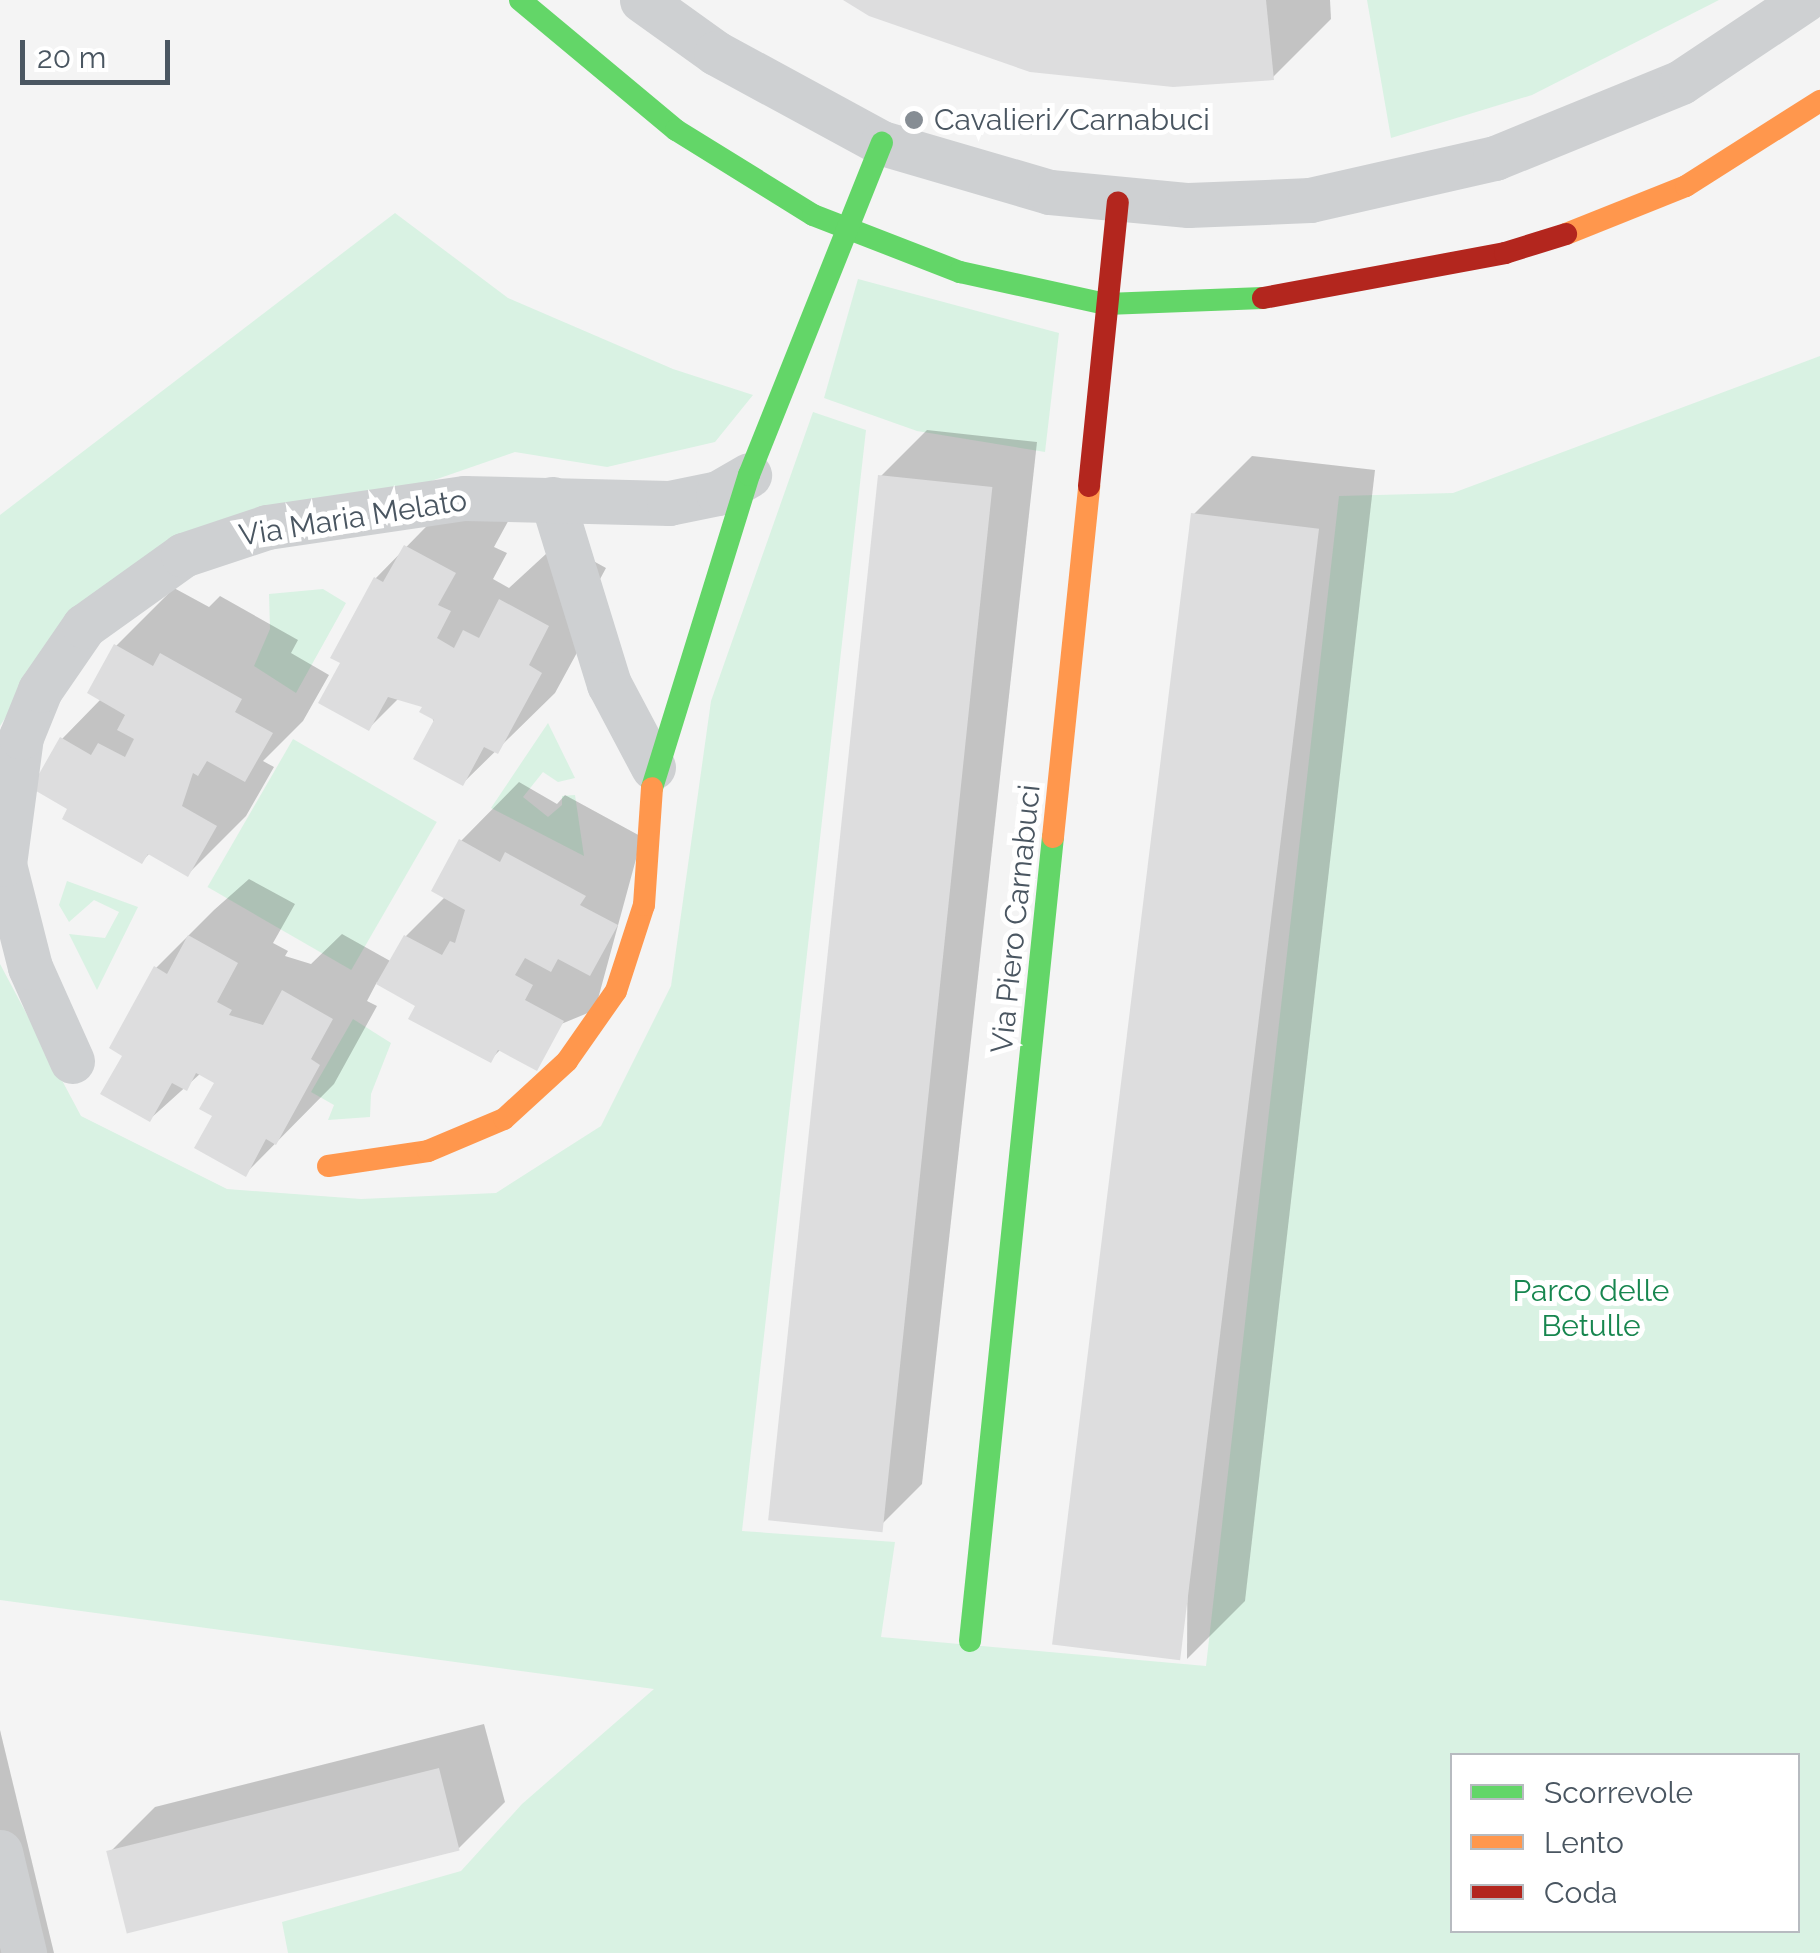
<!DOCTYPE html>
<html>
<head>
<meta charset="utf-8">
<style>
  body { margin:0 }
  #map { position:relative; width:1820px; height:1953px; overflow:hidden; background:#f4f4f4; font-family:Raleway,sans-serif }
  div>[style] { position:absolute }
  .green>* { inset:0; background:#d9f2e3; transform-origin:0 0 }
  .shadow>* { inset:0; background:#0003 }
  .building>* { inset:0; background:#ddddde; transform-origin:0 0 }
  .street>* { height:45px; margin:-22.5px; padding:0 22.5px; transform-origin:22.5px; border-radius:22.5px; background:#ced0d2 }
  .fast>* { height:22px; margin:-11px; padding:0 11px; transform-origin:11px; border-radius:11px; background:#63d668 }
  .slow>* { height:22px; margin:-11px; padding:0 11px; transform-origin:11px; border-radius:11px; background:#ff974d }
  .jam>* { height:22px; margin:-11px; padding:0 11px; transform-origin:11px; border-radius:11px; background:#b3261e }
  .dots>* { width:28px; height:28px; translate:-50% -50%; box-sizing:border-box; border:5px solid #fff; border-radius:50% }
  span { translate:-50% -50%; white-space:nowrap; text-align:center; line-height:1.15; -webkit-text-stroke:10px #fff; paint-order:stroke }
  .poi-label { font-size:30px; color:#4a5661 }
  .left { translate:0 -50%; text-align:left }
  .street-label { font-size:30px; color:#4a5661 }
  .park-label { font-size:30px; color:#17864f }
  .legend { position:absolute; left:1450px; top:1753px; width:350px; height:180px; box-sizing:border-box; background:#fff; border:2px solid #b7bbc0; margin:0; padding:12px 18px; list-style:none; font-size:30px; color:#4a5661 }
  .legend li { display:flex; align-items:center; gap:20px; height:50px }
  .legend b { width:50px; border:2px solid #b7bbc0 }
  .scale { position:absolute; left:20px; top:40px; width:150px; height:45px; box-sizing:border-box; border:5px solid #4a5661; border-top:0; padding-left:12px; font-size:30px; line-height:35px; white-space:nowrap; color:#4a5661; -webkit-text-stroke:8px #fff; paint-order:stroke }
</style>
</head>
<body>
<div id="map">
  <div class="green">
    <i style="clip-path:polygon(1367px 0,1719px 0,1532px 95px,1391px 138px)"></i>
    <i style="clip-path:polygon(395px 213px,508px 298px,673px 369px,753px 395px,715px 442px,607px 467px,515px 452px,79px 603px,0 726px,0 515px)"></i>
    <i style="clip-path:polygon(858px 279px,1059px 333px,1045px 452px,917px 431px,824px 398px)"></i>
    <i style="clip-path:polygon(evenodd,1820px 356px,1820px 1953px,288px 1953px,282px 1922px,461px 1871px,522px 1804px,654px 1689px,0 1600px,0 964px,81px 1116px,227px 1189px,361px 1199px,496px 1193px,601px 1126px,671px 986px,711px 701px,813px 412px,866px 430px,742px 1531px,895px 1542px,881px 1637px,1206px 1666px,1339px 496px,1453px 493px,1820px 356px,1452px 1756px,1798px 1756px,1798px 1930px,1452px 1930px,1452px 1756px)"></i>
    <i style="clip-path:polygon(323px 589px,346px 603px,296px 693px,254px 666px,270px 629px,269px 594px)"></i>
    <i style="clip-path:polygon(548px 723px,575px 778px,558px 782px,543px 772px,523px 797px,548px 817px,562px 805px,562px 796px,575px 795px,584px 856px,491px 808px)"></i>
    <i style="left:293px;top:739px;width:166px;height:171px;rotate:30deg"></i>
    <i style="clip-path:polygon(67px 881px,138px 907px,97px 990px,69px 934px,105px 938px,119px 912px,94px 900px,69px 922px,59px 905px)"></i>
    <i style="clip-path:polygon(353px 1019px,391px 1043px,371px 1094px,370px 1117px,328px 1120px,334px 1105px,311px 1092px)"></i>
  </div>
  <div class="shadow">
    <i style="clip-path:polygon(848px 0,1330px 0,1331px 19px,1273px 77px)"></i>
    <i style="clip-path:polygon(927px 430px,1037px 442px,922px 1484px,876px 1530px,881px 476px)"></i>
    <i style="clip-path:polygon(1252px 456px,1375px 470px,1245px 1601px,1187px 1659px,1194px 514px)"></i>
    <i style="clip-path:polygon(464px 488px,512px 514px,494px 547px,507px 553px,493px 579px,509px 588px,559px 542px,606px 568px,585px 607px,598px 614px,555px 693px,463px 783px,426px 705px,400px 697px,369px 728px,344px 662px,376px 578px)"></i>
    <i style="clip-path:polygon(174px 588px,209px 607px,220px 596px,298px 640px,291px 653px,329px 675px,303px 721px,263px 761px,274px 767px,246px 816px,188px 874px,150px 853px,142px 861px,62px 739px,101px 699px,116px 646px)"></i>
    <i style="clip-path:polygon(519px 782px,557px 804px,565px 795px,642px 837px,595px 1010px,501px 1049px,490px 1060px,419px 1005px,377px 982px,367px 1001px,377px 1006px,334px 1084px,245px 1174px,215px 1115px,217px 1082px,201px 1073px,150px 1119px,125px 1055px,156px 968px,214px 910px,249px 879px,295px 904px,273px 943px,288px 951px,285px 956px,311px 964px,342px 934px,392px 962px,406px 936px,446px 896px,461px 841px)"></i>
    <i style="clip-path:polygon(484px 1724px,505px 1802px,459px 1848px,109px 1853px,155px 1807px)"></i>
    <i style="clip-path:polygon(0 1730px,54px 1953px,0 1953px)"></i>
  </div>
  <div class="building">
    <i style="clip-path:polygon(843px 0,1266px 0,1274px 80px,1173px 87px,1030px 72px,869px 16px)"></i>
    <i style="left:878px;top:475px;width:115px;height:1051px;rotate:6deg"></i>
    <i style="left:1191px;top:513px;width:129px;height:1140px;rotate:7deg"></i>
    <i style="clip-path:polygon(404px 545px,456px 573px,438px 605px,451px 611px,437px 638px,454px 648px,463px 630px,479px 638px,499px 599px,549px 626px,529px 665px,542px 673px,498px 754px,484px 747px,463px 786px,413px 759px,434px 720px,419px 712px,422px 707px,388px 697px,369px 731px,318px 703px,340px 663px,330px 658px,374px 577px,383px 582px)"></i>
    <i style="clip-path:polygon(114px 644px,153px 666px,160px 653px,242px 699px,235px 712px,273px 733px,245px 782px,207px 761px,198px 776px,193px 773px,182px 806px,217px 826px,188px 877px,148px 854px,142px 864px,62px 819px,67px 809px,31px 788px,60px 737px,91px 755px,98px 743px,125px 757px,134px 739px,117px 730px,125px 715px,87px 693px)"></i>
    <i style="clip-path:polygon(459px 839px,500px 862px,505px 852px,586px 896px,580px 905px,618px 925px,590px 976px,558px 959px,551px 972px,525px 958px,515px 975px,533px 985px,525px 1000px,564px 1021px,537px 1071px,498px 1050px,491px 1063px,408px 1019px,415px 1006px,376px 984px,404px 935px,442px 955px,450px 941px,455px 943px,465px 910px,431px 891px)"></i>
    <i style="clip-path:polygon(188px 935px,238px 963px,217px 1002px,232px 1010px,229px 1015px,263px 1025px,282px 990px,333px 1019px,311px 1059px,320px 1065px,276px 1145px,266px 1139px,246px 1177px,194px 1148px,212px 1116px,199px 1109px,214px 1083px,196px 1073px,187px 1091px,172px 1083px,150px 1122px,100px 1094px,122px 1056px,109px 1048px,154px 966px,167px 974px)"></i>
    <i style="left:439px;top:1768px;width:85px;height:343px;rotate:76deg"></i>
  </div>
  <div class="street">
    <i style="left:642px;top:0;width:91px;rotate:35.6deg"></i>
    <i style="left:716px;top:53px;width:189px;rotate:28.5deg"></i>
    <i style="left:882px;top:143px;width:175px;rotate:16.3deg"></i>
    <i style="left:1050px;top:192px;width:139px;rotate:5.4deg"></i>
    <i style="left:1188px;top:205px;width:122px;rotate:-2.3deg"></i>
    <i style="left:1310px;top:200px;width:190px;rotate:-12.8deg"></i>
    <i style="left:1495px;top:158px;width:201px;rotate:-22.2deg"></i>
    <i style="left:1681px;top:82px;width:148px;rotate:-33.7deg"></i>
    <i style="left:552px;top:499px;width:194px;rotate:72.9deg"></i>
    <i style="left:609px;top:684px;width:94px;rotate:62.1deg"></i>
    <i style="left:72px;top:1061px;width:103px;rotate:-114.1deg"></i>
    <i style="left:30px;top:967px;width:106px;rotate:-104.2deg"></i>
    <i style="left:4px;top:864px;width:128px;rotate:-82.4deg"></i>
    <i style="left:21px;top:737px;width:51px;rotate:-68deg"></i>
    <i style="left:40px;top:690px;width:78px;rotate:-55.5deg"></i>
    <i style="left:84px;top:626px;width:122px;rotate:-35.6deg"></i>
    <i style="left:183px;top:555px;width:89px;rotate:-18.4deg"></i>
    <i style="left:267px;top:527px;width:199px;rotate:-8.4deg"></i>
    <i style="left:464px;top:498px;width:205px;rotate:1.4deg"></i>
    <i style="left:669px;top:503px;width:50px;rotate:-11.5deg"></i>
    <i style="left:718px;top:493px;width:36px;rotate:-30deg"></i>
    <i style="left:0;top:1852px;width:104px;rotate:76.6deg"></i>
  </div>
  <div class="fast">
    <i style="left:520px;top:0;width:203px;rotate:39.8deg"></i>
    <i style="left:676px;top:130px;width:161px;rotate:31.8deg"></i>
    <i style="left:813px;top:215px;width:158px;rotate:21.2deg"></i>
    <i style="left:960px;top:272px;width:149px;rotate:12.4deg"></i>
    <i style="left:1106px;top:304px;width:157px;rotate:-2.2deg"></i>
    <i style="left:652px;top:788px;width:328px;rotate:-72.8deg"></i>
    <i style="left:749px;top:475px;width:358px;rotate:-68.2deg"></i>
    <i style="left:970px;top:1641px;width:808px;rotate:-84.11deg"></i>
  </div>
  <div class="slow">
    <i style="left:1566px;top:234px;width:129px;rotate:-21.8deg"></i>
    <i style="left:1686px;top:186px;width:159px;rotate:-32.4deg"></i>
    <i style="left:1053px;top:837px;width:353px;rotate:-84.1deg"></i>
    <i style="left:328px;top:1166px;width:101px;rotate:-8.5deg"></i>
    <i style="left:428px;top:1151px;width:82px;rotate:-22.8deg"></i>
    <i style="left:504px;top:1119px;width:86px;rotate:-42.6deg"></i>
    <i style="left:567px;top:1061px;width:85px;rotate:-55deg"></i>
    <i style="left:616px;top:991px;width:90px;rotate:-72deg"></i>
    <i style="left:644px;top:905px;width:117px;rotate:-86.1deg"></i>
  </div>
  <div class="jam">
    <i style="left:1263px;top:298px;width:246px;rotate:-10.5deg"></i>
    <i style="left:1505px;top:253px;width:64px;rotate:-17.3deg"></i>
    <i style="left:1089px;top:486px;width:285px;rotate:-84.2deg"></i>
  </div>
  <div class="dots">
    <i style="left:914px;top:120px;background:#868d94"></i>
  </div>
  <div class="poi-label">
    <span class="left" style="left:934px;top:120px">Cavalieri/Carnabuci</span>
  </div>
  <div class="street-label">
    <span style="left:353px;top:518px;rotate:-9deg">Via Maria Melato</span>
    <span style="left:1016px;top:919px;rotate:-84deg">Via Piero Carnabuci</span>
  </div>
  <div class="park-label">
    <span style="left:1591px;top:1308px">Parco delle<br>Betulle</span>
  </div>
  <ul class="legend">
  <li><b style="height:12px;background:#63d668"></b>Scorrevole</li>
  <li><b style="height:12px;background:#ff974d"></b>Lento</li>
  <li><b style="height:12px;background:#b3261e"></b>Coda</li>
  </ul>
  <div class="scale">20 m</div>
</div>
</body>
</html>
